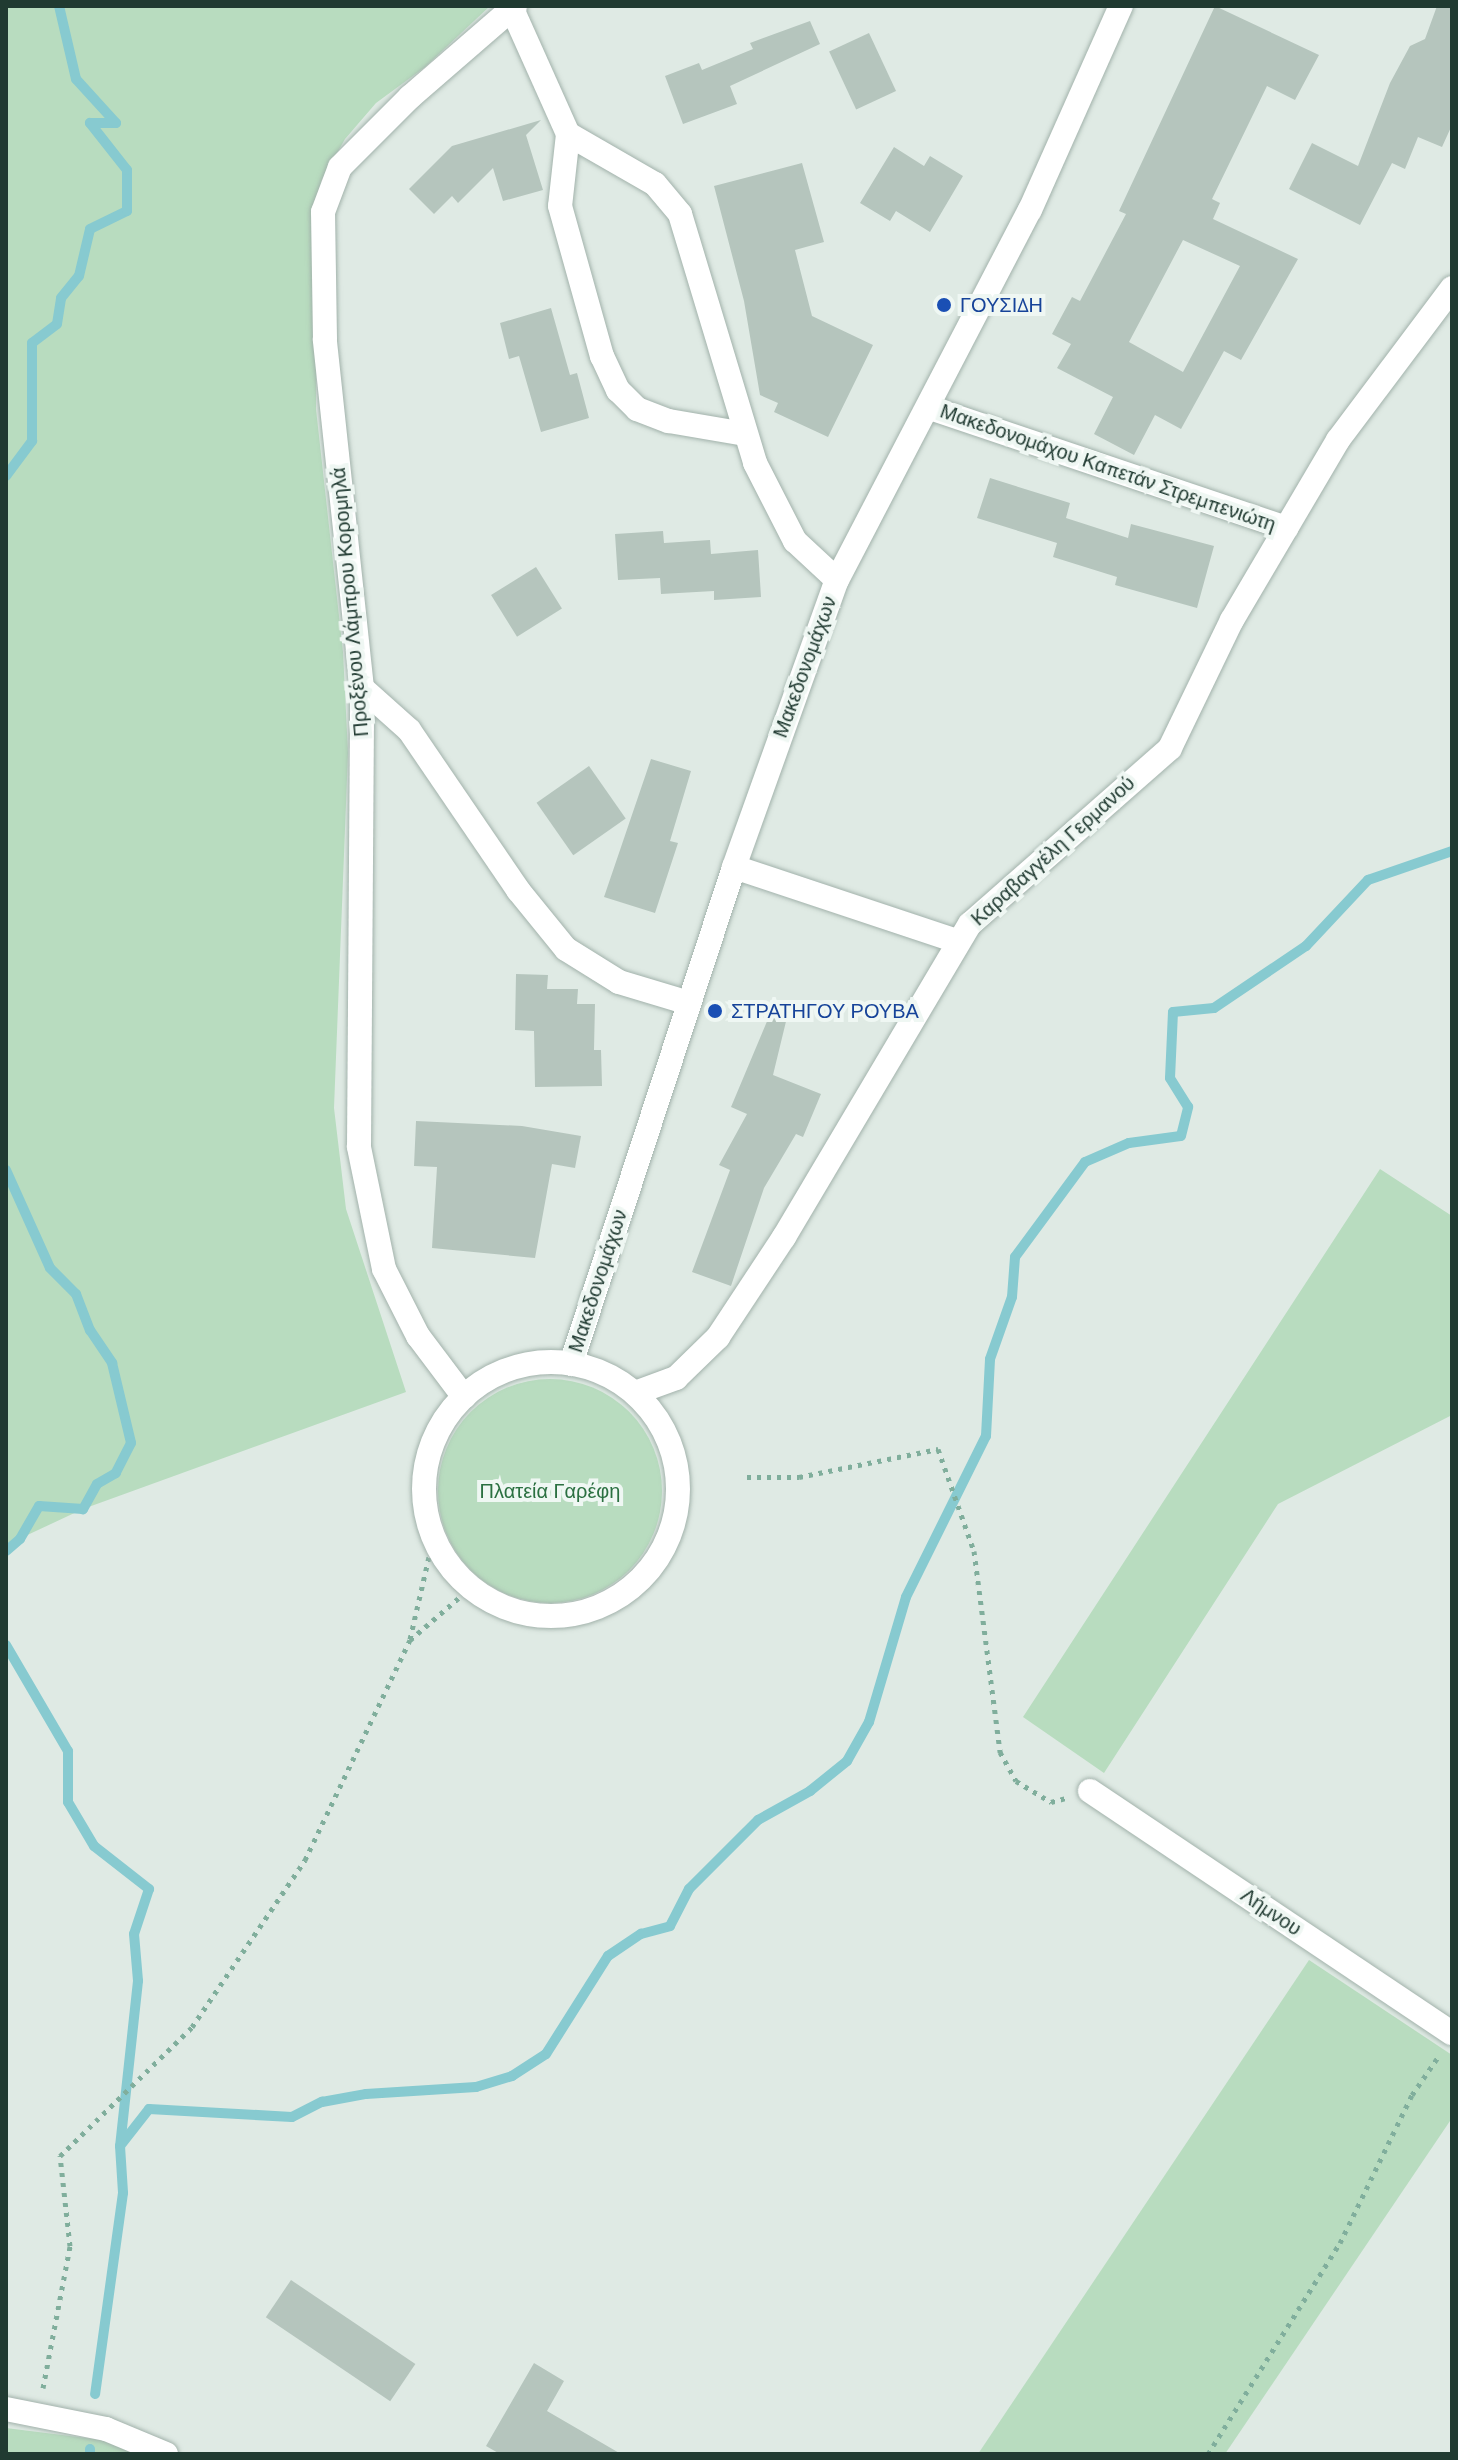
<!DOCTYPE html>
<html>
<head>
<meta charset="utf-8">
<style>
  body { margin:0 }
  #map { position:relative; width:1458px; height:2460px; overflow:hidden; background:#dfeae4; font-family:"PT Sans",sans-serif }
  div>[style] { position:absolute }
  .green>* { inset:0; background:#b8dcbf }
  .round { border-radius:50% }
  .stream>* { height:10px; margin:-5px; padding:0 5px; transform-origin:5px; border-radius:5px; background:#87cad0 }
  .building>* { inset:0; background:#b5c5bd; transform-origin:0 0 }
  .path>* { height:5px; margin-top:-2.5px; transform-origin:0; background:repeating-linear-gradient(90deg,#80ae9c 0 4px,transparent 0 10px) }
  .roads { filter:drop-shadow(0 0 2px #a2b2ab) drop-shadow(0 0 2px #a2b2ab) }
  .street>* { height:24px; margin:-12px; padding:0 12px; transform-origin:12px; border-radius:12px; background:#fff }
  .secondary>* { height:24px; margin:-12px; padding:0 12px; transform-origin:12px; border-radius:12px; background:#fff }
  .secondary>.ring { margin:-12px; padding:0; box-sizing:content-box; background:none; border:24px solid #fff; border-radius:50% }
  .dots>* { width:22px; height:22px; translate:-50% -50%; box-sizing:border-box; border:4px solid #eff7f3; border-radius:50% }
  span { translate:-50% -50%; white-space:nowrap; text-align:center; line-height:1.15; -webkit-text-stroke:8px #eff7f3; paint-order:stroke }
  .transit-label { font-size:20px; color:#164399 }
  .left { translate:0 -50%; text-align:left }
  .street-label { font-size:20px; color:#203a31 }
  .park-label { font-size:20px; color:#2b7041 }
  .frame { position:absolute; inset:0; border:8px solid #203a31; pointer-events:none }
</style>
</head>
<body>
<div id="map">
  <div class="green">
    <i style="clip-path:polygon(6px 6px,490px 6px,425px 67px,376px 103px,345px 139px,321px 181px,316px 224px,316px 409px,343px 652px,348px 753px,334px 1108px,346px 1209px,406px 1392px,83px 1509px,6px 1545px)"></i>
    <i style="clip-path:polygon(1380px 1169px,1452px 1216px,1452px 1415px,1278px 1504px,1104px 1773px,1023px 1717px)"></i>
    <i class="round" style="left:438px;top:1379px;width:224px;height:224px"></i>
    <i style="clip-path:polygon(1309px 1960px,1452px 2055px,1452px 2118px,1225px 2454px,978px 2454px)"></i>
    <i style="clip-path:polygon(6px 2428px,110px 2441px,151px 2454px,6px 2454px)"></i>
  </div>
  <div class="stream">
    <i style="left:6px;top:476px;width:44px;rotate:-53.4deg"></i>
    <i style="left:32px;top:441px;width:98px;rotate:-90deg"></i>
    <i style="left:32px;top:343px;width:31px;rotate:-37deg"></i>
    <i style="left:57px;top:324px;width:26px;rotate:-81deg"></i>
    <i style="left:61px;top:298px;width:28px;rotate:-51deg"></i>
    <i style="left:79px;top:276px;width:48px;rotate:-76.8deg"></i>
    <i style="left:90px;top:229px;width:41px;rotate:-25.9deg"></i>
    <i style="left:127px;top:211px;width:41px;rotate:-90deg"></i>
    <i style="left:127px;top:170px;width:60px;rotate:-128.2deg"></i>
    <i style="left:90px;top:123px;width:26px"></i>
    <i style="left:116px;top:123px;width:59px;rotate:-132.3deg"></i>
    <i style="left:76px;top:79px;width:75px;rotate:-103.1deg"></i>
    <i style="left:6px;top:1170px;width:107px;rotate:65.8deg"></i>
    <i style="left:50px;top:1268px;width:37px;rotate:45deg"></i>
    <i style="left:76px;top:1294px;width:39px;rotate:69deg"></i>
    <i style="left:90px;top:1330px;width:40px;rotate:56deg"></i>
    <i style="left:112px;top:1363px;width:82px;rotate:76.6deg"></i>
    <i style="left:131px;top:1443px;width:34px;rotate:117deg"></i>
    <i style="left:116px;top:1473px;width:22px;rotate:150deg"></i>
    <i style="left:97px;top:1484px;width:29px;rotate:119deg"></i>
    <i style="left:83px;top:1509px;width:44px;rotate:-176.1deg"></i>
    <i style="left:39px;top:1506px;width:38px;rotate:120deg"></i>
    <i style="left:20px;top:1539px;width:18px;rotate:139deg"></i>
    <i style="left:6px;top:1645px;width:123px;rotate:59.7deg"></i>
    <i style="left:68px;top:1751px;width:51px;rotate:90deg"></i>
    <i style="left:68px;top:1802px;width:51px;rotate:59.4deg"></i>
    <i style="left:94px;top:1846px;width:70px;rotate:38deg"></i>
    <i style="left:149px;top:1889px;width:47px;rotate:108.4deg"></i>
    <i style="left:134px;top:1934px;width:47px;rotate:85.1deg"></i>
    <i style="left:138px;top:1981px;width:166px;rotate:96.2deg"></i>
    <i style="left:120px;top:2146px;width:47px;rotate:86.3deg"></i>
    <i style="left:123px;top:2193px;width:203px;rotate:97.9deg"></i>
    <i style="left:120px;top:2146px;width:47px;rotate:-51.9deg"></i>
    <i style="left:149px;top:2109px;width:143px;rotate:3.2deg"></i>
    <i style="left:292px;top:2117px;width:34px;rotate:-27deg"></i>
    <i style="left:322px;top:2102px;width:45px;rotate:-10.3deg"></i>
    <i style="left:366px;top:2094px;width:110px;rotate:-3.6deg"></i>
    <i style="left:476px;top:2087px;width:38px;rotate:-17deg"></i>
    <i style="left:512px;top:2076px;width:40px;rotate:-32.9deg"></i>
    <i style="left:546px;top:2054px;width:116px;rotate:-57.7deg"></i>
    <i style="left:608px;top:1956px;width:40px;rotate:-34deg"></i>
    <i style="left:641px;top:1934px;width:30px;rotate:-15deg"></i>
    <i style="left:670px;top:1926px;width:42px;rotate:-62.8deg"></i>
    <i style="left:689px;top:1889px;width:98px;rotate:-45deg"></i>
    <i style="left:758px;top:1820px;width:60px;rotate:-29.1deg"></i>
    <i style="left:810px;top:1791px;width:48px;rotate:-39deg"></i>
    <i style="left:847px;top:1761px;width:45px;rotate:-60.6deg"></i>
    <i style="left:869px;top:1722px;width:130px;rotate:-73.5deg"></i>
    <i style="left:906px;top:1597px;width:180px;rotate:-63.6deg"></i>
    <i style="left:986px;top:1436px;width:77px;rotate:-87deg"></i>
    <i style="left:990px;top:1359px;width:66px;rotate:-70.5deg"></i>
    <i style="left:1012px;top:1297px;width:40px;rotate:-85.7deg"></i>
    <i style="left:1015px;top:1257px;width:118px;rotate:-53.6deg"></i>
    <i style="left:1085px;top:1162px;width:48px;rotate:-23.4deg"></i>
    <i style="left:1129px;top:1143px;width:52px;rotate:-7.7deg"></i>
    <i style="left:1181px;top:1136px;width:30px;rotate:-76deg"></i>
    <i style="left:1188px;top:1107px;width:34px;rotate:-122deg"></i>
    <i style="left:1170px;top:1078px;width:66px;rotate:-87.4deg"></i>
    <i style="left:1173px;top:1012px;width:41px;rotate:-5.6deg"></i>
    <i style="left:1214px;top:1008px;width:111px;rotate:-34deg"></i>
    <i style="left:1306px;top:946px;width:91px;rotate:-46.8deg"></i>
    <i style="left:1368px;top:880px;width:89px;rotate:-19deg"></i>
    <i style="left:90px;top:2454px;width:5px;rotate:-90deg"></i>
  </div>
  <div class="building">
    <i style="clip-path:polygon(evenodd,1215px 6px,1319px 55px,1295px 100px,1267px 86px,1212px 199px,1220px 203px,1213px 219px,1298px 259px,1241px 360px,1224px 351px,1181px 429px,1155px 415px,1134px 455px,1094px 434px,1113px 397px,1057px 368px,1071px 344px,1052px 334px,1072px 297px,1080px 301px,1126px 214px,1119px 211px,1215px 6px,1183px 240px,1240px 266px,1183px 372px,1129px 342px,1183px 240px)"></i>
    <i style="clip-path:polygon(1437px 6px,1452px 6px,1452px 125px,1442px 147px,1418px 137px,1405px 169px,1392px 163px,1360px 225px,1289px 189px,1312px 143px,1358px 166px,1390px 83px,1410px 46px,1425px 39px)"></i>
    <i style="clip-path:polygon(810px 21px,820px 44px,730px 86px,737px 104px,683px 124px,665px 76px,699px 63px,702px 70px,753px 49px,750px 43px)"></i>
    <i style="left:869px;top:33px;width:64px;height:44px;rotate:65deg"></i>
    <i style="clip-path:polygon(541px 120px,526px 135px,543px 190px,503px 201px,493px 168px,458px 203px,452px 196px,434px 214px,409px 189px,452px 146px)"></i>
    <i style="clip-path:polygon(894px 147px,924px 166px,930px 156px,963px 176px,930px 232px,896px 211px,890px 221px,860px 203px)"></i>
    <i style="clip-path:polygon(802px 163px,824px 242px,795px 250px,812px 316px,873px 345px,828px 437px,774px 412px,778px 403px,760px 395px,744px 301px,714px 186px)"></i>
    <i style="clip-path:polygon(551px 308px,570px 375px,577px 373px,589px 418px,541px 432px,519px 356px,509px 359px,500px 323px)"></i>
    <i style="clip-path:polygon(990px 478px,1070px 503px,1066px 518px,1128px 538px,1131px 524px,1214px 546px,1197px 608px,1115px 585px,1117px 577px,1053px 557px,1057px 543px,977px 518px)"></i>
    <i style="clip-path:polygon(663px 531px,664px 543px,710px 540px,711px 554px,758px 550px,761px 597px,714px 600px,714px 591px,661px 594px,660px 578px,618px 580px,615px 534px)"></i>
    <i style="left:536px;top:567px;width:49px;height:53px;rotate:58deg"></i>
    <i style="clip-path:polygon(651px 759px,691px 771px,670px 841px,678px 843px,655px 913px,604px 897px)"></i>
    <i style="left:589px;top:766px;width:64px;height:64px;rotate:55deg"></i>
    <i style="clip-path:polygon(516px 974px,548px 975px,547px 989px,578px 989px,577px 1004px,595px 1004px,594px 1050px,601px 1050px,602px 1086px,535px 1087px,534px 1031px,515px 1030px)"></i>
    <i style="clip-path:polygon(776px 1000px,790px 1005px,773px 1075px,821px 1094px,803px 1137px,796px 1134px,764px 1188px,731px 1286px,692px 1272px,730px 1170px,719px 1165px,747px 1114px,731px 1107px)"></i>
    <i style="clip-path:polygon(416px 1121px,522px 1126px,581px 1136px,575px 1168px,552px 1164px,535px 1258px,432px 1248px,437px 1167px,414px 1166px)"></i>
    <i style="left:291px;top:2280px;width:150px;height:45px;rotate:34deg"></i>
    <i style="clip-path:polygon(534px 2363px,564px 2381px,547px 2411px,621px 2454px,500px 2454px,486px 2446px)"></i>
  </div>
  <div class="path">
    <i style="left:747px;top:1477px;width:52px"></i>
    <i style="left:799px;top:1477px;width:142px;rotate:-11.4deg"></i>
    <i style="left:938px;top:1449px;width:108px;rotate:70.6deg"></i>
    <i style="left:974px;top:1551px;width:203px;rotate:82.6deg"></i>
    <i style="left:1000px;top:1752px;width:33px;rotate:61deg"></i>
    <i style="left:1016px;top:1781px;width:41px;rotate:31deg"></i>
    <i style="left:1051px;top:1802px;width:16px;rotate:-15deg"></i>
    <i style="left:410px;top:1639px;width:103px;rotate:-77deg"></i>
    <i style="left:43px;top:2388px;width:145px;rotate:-79.2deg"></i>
    <i style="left:70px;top:2246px;width:91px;rotate:-96.3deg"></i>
    <i style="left:60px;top:2156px;width:185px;rotate:-44.3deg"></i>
    <i style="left:192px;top:2027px;width:202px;rotate:-55.9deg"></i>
    <i style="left:305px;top:1860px;width:244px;rotate:-64.5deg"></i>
    <i style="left:410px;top:1640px;width:79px;rotate:-40.9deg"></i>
    <i style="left:1208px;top:2454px;width:249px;rotate:-58deg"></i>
    <i style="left:1340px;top:2243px;width:165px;rotate:-64.1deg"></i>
    <i style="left:1412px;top:2095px;width:46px;rotate:-55.6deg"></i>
  </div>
  <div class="roads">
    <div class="street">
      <i style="left:513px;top:11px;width:135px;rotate:65.9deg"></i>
      <i style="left:568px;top:134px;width:100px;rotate:29.9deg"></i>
      <i style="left:655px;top:184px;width:39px;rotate:50deg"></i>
      <i style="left:680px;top:214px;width:260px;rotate:73.2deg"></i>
      <i style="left:755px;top:463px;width:88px;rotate:62.9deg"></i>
      <i style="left:795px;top:541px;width:57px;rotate:42.9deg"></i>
      <i style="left:568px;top:134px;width:72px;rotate:96.3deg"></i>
      <i style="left:560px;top:206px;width:156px;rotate:74.4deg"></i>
      <i style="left:602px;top:356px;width:38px;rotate:65deg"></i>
      <i style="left:618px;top:390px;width:27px;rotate:45deg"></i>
      <i style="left:637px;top:409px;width:34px;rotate:21deg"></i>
      <i style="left:669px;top:421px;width:77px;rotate:9.7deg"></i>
      <i style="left:930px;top:408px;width:376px;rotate:18.6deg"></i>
      <i style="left:362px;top:688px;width:63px;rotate:41.8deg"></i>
      <i style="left:409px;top:730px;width:194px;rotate:55.7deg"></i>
      <i style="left:518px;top:890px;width:76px;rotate:50.9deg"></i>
      <i style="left:566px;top:949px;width:62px;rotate:31.9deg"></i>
      <i style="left:619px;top:982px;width:73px;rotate:16.7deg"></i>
      <i style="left:734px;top:867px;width:235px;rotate:18.4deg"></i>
      <i style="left:635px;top:1393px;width:44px;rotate:-20.1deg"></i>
      <i style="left:676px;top:1378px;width:59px;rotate:-44.3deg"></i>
      <i style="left:718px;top:1337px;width:120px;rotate:-56.6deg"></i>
      <i style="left:784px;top:1237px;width:364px;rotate:-59.3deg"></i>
      <i style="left:970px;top:924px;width:266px;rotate:-41.3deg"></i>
      <i style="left:1170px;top:748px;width:142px;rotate:-64.2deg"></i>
      <i style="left:1232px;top:620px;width:209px;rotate:-59.5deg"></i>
      <i style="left:1338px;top:440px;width:190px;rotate:-53.1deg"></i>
      <i style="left:464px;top:1397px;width:76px;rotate:-127deg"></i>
      <i style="left:418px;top:1336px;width:75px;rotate:-116.9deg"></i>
      <i style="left:384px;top:1269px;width:125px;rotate:-101.6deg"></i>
      <i style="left:359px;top:1147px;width:459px;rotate:-89.6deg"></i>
      <i style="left:362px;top:688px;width:351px;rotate:-96.1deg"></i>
      <i style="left:325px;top:339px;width:127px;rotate:-90.9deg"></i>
      <i style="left:323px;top:212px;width:48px;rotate:-69.3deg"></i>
      <i style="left:340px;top:167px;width:99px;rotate:-45deg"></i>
      <i style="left:410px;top:97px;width:139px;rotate:-40.9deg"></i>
      <i style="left:1090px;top:1791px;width:435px;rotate:33.8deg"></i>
    </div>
    <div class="secondary">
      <i class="ring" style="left:424px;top:1362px;width:230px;height:230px"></i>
      <i style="left:571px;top:1364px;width:523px;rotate:-71.84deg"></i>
      <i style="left:734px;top:867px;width:305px;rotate:-70.3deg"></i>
      <i style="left:837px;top:580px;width:417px;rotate:-62.5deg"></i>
      <i style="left:1030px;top:210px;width:223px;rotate:-66deg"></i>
      <i style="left:6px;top:2409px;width:102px;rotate:11.3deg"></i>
      <i style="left:106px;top:2429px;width:65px;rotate:22.6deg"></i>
    </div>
  </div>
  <div class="dots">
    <i style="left:944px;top:305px;background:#1a4fb4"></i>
    <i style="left:715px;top:1011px;background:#1a4fb4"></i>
  </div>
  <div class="transit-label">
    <span class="left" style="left:960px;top:305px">ΓΟΥΣΙΔΗ</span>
    <span class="left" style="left:731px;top:1011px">ΣΤΡΑΤΗΓΟΥ ΡΟΥΒΑ</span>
  </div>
  <div class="street-label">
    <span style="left:1108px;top:468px;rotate:19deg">Μακεδονομάχου Καπετάν Στρεμπενιώτη</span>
    <span style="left:350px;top:602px;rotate:-95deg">Προξένου Λάμπρου Κορομηλά</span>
    <span style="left:805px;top:667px;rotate:-70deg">Μακεδονομάχων</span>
    <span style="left:1053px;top:851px;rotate:-42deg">Καραβαγγέλη Γερμανού</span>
    <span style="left:598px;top:1281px;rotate:-72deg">Μακεδονομάχων</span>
    <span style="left:1271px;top:1912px;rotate:34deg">Λήμνου</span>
  </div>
  <div class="park-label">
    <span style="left:550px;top:1491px">Πλατεία Γαρέφη</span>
  </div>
  <div class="frame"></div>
</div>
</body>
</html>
